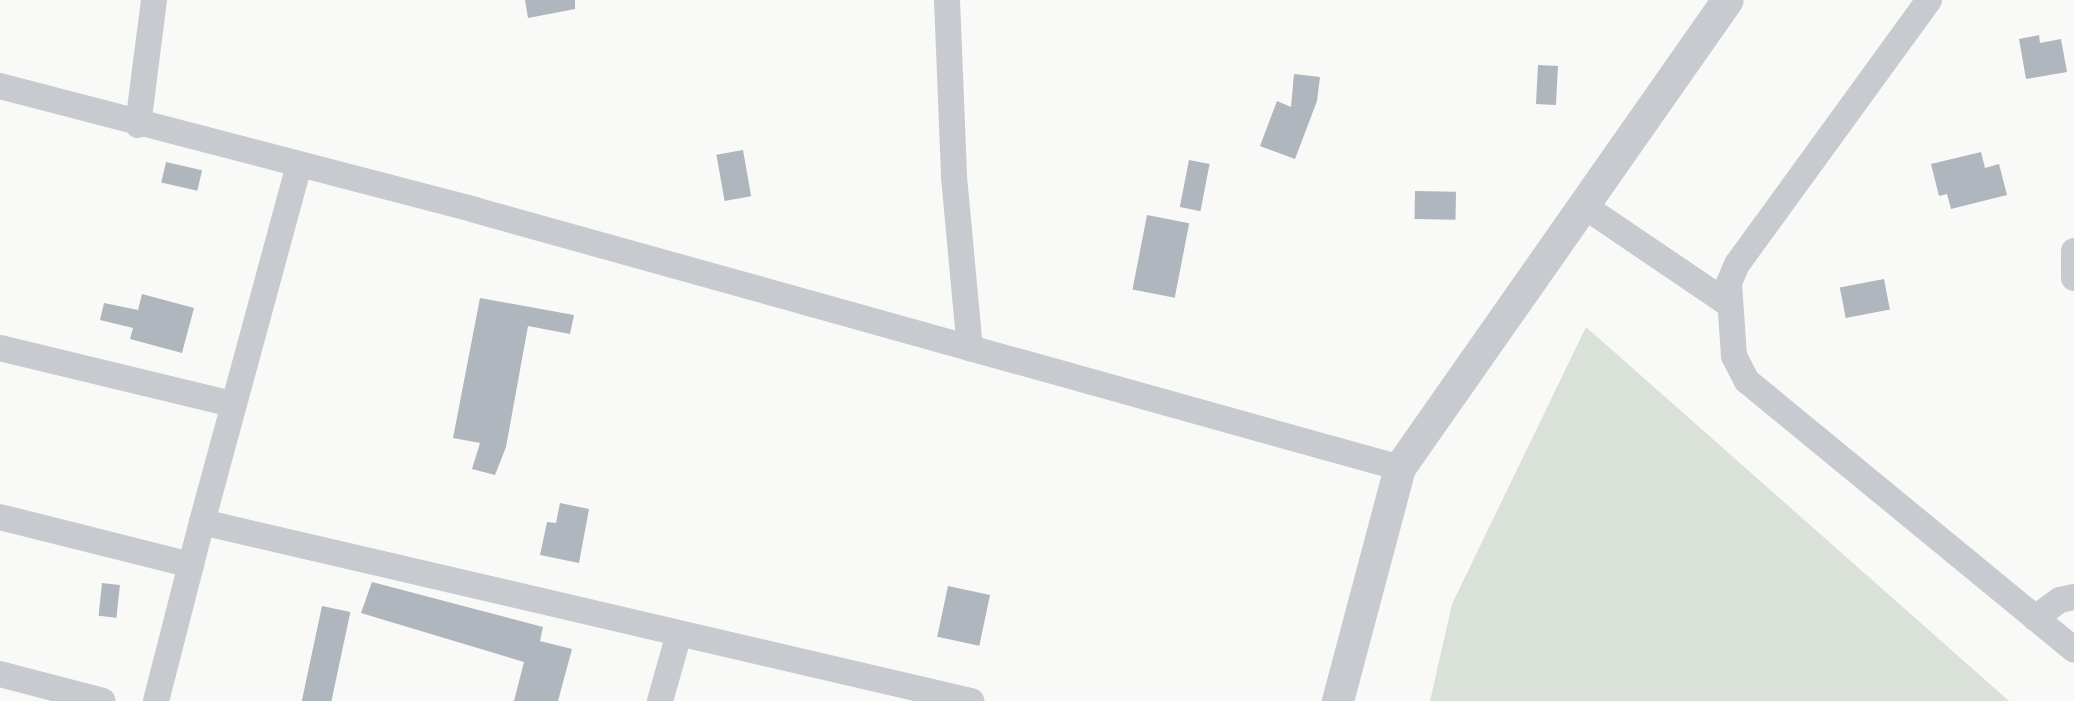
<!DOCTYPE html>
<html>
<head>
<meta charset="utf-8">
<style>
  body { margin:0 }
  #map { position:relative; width:2074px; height:701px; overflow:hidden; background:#f9f9f7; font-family:"Archivo Narrow",sans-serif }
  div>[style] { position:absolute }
  .green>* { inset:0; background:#dae1d8 }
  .building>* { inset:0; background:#b0b6be; transform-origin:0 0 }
  .minor>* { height:26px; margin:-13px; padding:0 13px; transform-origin:13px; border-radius:13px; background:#c7cace }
  .tertiary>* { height:32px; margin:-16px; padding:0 16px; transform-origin:16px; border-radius:16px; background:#c7cace }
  span { translate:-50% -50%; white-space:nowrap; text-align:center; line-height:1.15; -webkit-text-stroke:8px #fff; paint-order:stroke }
</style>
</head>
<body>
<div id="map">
  <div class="green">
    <i style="clip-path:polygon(1586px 327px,2009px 701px,1430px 701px,1452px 604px)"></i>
  </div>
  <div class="building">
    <i style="clip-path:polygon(525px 0,575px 0,575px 9px,528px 18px)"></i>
    <i style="clip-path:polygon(2039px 35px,2040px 43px,2061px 39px,2067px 72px,2026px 79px,2019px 39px)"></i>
    <i style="left:1538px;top:65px;width:20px;height:39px;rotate:3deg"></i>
    <i style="clip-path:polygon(1294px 74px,1320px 77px,1317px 101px,1295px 159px,1260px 146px,1277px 101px,1291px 107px)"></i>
    <i style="left:743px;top:150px;width:47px;height:27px;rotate:80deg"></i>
    <i style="clip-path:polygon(1981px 152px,1985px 168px,1999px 164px,2007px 195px,1951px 209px,1947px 194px,1939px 196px,1931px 164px)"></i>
    <i style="left:1189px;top:160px;width:21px;height:48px;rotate:11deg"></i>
    <i style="left:166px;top:162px;width:37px;height:21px;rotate:13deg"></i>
    <i style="left:1415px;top:191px;width:41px;height:28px;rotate:1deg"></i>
    <i style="left:1147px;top:215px;width:43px;height:76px;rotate:11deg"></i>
    <i style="left:1884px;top:279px;width:31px;height:45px;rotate:79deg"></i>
    <i style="clip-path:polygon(142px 294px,194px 308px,182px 353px,130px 339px,133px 328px,100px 320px,104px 303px,138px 310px)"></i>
    <i style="clip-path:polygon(480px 298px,574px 315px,570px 334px,528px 326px,506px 447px,495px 475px,472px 469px,480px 443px,453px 438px)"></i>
    <i style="clip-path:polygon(560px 503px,589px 509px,579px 563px,540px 555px,547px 522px,556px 523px)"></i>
    <i style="clip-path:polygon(372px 582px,543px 627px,540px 641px,572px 649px,558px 701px,514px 701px,524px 662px,361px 613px)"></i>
    <i style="left:102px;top:583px;width:18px;height:33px;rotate:6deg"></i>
    <i style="left:948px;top:586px;width:43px;height:52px;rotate:12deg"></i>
    <i style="left:322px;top:606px;width:29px;height:98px;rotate:12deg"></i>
  </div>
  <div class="minor">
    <i style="left:947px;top:0;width:177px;rotate:87.7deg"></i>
    <i style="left:954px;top:177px;width:172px;rotate:84.7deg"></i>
    <i style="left:1929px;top:0;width:326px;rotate:126deg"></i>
    <i style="left:1737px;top:264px;width:21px;rotate:113deg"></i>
    <i style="left:1729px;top:283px;width:73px;rotate:86.1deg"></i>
    <i style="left:1734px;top:356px;width:28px;rotate:63deg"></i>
    <i style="left:1747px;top:381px;width:423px;rotate:39.4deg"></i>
    <i style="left:0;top:86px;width:491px;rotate:14.6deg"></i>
    <i style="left:475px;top:210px;width:960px;rotate:15.58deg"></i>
    <i style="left:138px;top:125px;width:126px;rotate:-82.7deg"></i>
    <i style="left:299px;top:165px;width:370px;rotate:105.2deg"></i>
    <i style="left:202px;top:522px;width:790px;rotate:13.1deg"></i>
    <i style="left:1584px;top:206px;width:175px;rotate:34.1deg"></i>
    <i style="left:2074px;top:251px;width:27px;rotate:90deg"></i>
    <i style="left:0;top:348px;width:238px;rotate:13.6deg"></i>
    <i style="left:0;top:517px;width:197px;rotate:14.1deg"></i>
    <i style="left:2035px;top:618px;width:31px;rotate:-36deg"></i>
    <i style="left:2060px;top:600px;width:14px;rotate:-12deg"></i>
    <i style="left:0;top:674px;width:106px;rotate:14.7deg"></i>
    <i style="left:156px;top:701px;width:185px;rotate:-75.6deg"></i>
    <i style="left:660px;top:701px;width:70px;rotate:-74.2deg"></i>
  </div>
  <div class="tertiary">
    <i style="left:1338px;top:701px;width:241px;rotate:-75.1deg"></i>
    <i style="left:1400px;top:468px;width:571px;rotate:-54.98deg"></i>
  </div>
</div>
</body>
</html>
